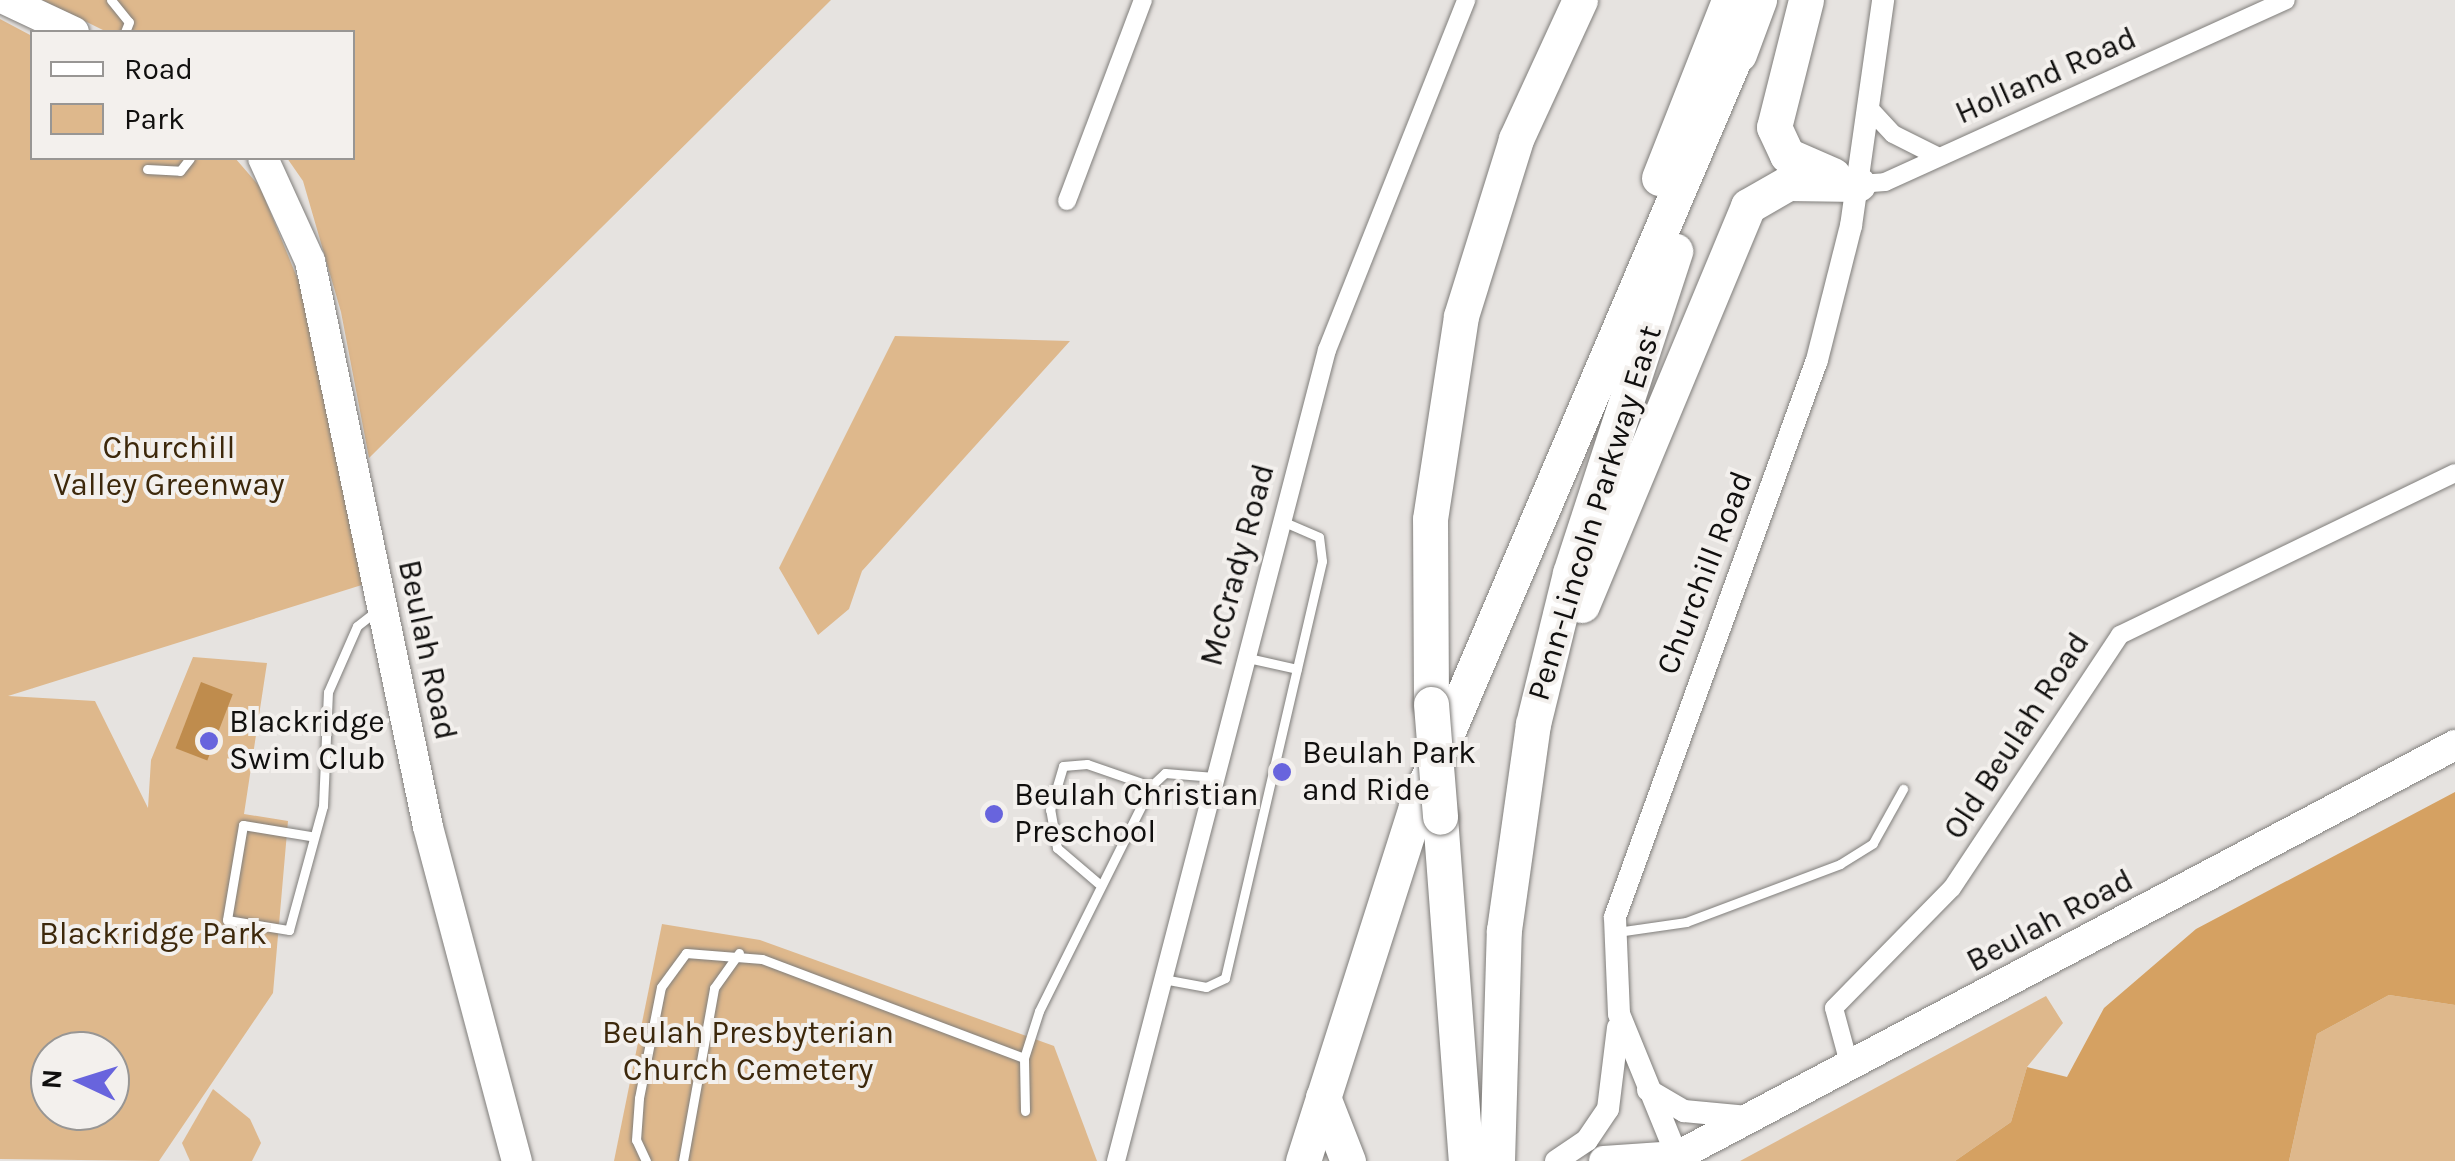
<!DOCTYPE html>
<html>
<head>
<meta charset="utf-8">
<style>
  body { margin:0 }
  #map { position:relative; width:2455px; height:1161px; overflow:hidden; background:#e6e3e0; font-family:Karla,sans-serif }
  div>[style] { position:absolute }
  .green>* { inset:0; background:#deb88c }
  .forest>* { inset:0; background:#d5a162 }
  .water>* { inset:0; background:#bf8c4d; transform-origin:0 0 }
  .roads { filter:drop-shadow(0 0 2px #807e7b) drop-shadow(0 0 2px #807e7b) }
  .service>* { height:9px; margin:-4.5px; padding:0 4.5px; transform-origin:4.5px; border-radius:4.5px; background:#fff }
  .minor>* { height:18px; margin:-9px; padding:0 9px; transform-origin:9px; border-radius:9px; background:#fff }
  .tertiary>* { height:22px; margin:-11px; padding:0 11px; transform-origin:11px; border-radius:11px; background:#fff }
  .primary>* { height:30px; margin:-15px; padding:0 15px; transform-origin:15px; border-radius:15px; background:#fff }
  .motorway>* { height:35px; margin:-17.5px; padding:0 17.5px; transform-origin:17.5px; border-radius:17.5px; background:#fff }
  .bridges { filter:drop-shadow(0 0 2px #807e7b) drop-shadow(0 0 2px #807e7b) }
  .motorway-bridge>* { height:35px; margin:-17.5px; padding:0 17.5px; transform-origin:17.5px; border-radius:17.5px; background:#fff }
  .dots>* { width:28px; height:28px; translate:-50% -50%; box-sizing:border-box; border:5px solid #f3f0ed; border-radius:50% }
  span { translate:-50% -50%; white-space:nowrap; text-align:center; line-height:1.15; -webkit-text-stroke:8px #f3f0ed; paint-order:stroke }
  .street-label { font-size:32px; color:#100f0e }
  .park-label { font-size:32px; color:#3d280b }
  .poi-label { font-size:32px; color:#100f0e }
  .left { translate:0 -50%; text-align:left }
  .legend { position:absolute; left:30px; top:30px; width:325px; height:130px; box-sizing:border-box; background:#f3f0ed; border:2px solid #989694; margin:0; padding:12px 18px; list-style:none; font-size:30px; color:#100f0e }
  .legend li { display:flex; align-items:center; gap:20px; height:50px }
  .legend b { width:50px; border:2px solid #989694 }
  .north { position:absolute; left:30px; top:1031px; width:100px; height:100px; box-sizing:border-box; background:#f3f0ed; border:2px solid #989694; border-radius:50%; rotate:274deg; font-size:28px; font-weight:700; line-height:40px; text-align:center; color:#100f0e }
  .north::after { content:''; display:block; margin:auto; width:35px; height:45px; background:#6864dd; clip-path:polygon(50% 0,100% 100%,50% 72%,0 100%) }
</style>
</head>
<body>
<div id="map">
  <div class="green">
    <i style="clip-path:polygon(42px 0,831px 0,369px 458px,341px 312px,303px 181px,287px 158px,352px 158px,352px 32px,107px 32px)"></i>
    <i style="clip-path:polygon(evenodd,0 19px,32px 36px,32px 158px,235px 158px,260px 187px,303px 292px,365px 584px,8px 696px,95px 701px,148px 808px,151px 760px,193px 657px,267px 663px,244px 814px,288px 821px,273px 993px,159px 1161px,0 1159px,0 19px,50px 1051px,110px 1051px,110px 1111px,50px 1111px,50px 1051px)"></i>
    <i style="clip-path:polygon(895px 336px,1070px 341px,862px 571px,849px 609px,818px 635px,779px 568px)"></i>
    <i style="clip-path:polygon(662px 924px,760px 940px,1054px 1046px,1097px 1161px,614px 1161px)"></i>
    <i style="clip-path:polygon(2389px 995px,2455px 1005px,2455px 1161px,2289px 1161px,2317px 1034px)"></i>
    <i style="clip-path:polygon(2046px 996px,2063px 1023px,2027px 1067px,2011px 1122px,1955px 1161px,1740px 1161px)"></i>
    <i style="clip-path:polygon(213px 1089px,250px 1119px,261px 1143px,252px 1161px,190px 1161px,182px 1143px)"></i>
  </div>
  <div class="forest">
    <i style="clip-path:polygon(2455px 792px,2455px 1005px,2389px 995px,2317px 1034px,2289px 1161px,1955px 1161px,2011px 1122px,2027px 1067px,2067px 1077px,2104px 1008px,2196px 929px)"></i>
  </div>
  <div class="water">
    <i style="left:201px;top:682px;width:34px;height:71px;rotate:21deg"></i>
  </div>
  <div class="roads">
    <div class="service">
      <i style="left:111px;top:0;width:28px;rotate:51deg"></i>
      <i style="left:129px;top:22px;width:11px;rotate:112deg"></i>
      <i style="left:147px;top:169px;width:33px;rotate:3deg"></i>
      <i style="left:180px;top:171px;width:16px;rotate:-52deg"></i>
      <i style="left:1248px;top:658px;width:50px;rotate:12.7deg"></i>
      <i style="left:310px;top:836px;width:68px;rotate:-170.7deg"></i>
      <i style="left:243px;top:825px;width:96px;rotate:99.6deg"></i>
      <i style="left:227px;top:920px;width:63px;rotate:9.2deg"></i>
      <i style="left:289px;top:930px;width:129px;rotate:-74.7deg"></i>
      <i style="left:323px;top:806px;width:114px;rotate:-87.5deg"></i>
      <i style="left:328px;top:692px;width:72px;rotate:-66.3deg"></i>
      <i style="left:357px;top:626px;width:24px;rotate:-38deg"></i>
      <i style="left:1098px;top:883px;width:54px;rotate:-139.5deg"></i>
      <i style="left:1057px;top:848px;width:39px;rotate:-100deg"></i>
      <i style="left:1050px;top:810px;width:46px;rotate:-73.5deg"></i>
      <i style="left:1063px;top:766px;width:24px;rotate:-5deg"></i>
      <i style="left:1087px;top:764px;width:68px;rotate:19deg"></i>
      <i style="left:1617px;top:932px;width:70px;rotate:-8.2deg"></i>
      <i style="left:1686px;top:922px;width:165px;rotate:-20.6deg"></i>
      <i style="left:1840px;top:864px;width:39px;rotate:-32deg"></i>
      <i style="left:1873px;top:843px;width:62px;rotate:-60.9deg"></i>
      <i style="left:1163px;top:979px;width:44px;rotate:10.5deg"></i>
      <i style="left:1206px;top:987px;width:21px;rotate:-25deg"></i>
      <i style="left:1225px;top:978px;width:428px;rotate:-76.9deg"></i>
      <i style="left:1322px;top:561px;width:24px;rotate:-97deg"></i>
      <i style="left:1319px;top:537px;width:40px;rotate:-156.6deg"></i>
      <i style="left:1025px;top:1111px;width:53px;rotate:-91.1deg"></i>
      <i style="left:1024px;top:1058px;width:49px;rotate:-72.3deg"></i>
      <i style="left:1039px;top:1011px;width:251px;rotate:-63.5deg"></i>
      <i style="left:1151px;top:786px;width:19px;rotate:-43deg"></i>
      <i style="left:1165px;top:773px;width:49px;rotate:4.7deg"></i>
      <i style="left:646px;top:1161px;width:23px;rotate:-115deg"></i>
      <i style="left:636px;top:1140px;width:42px;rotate:-85.9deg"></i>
      <i style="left:639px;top:1098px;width:113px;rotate:-78.8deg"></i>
      <i style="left:661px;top:987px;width:42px;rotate:-53.7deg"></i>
      <i style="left:686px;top:953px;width:76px;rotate:4.5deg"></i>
      <i style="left:762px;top:959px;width:280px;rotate:20.7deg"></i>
      <i style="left:683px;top:1161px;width:176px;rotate:-79.8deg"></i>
      <i style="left:714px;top:988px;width:43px;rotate:-54.5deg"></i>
    </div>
    <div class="minor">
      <i style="left:1867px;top:106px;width:38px;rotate:47deg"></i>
      <i style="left:1893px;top:134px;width:51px;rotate:26.6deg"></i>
      <i style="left:1858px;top:184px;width:27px;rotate:-4deg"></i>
      <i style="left:1885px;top:182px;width:440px;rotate:-24.4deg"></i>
      <i style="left:1067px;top:201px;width:215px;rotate:-69.3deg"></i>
      <i style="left:1850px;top:1067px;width:61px;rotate:-105.2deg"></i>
      <i style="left:1834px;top:1008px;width:168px;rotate:-45.5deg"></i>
      <i style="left:1952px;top:888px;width:304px;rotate:-56.4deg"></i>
      <i style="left:2120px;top:635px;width:372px;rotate:-25.8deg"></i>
      <i style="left:1116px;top:1161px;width:838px;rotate:-75.42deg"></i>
      <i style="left:1327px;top:350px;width:377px;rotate:-68.3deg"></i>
    </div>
    <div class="tertiary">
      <i style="left:1648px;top:1090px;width:42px;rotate:30.3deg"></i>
      <i style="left:1684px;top:1111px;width:64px;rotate:5.4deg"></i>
      <i style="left:1677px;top:1156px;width:153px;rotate:-112.2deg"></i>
      <i style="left:1619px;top:1014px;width:97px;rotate:-92.4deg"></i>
      <i style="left:1615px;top:917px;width:592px;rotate:-70.07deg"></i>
      <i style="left:1817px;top:360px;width:138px;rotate:-75.8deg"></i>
      <i style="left:1851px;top:226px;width:228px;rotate:-81.9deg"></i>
      <i style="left:1556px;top:1161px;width:37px;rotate:-34deg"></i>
      <i style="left:1587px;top:1140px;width:37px;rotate:-56deg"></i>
      <i style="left:1608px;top:1109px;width:82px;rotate:-83deg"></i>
    </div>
    <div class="primary">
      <i style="left:6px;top:0;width:75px;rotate:25.2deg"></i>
      <i style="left:263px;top:158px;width:113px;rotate:65.5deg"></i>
      <i style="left:310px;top:261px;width:578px;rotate:78.22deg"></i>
      <i style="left:428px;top:827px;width:346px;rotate:75.1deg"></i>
      <i style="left:1604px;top:1161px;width:73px;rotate:-3.9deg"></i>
      <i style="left:1668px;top:1161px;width:890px;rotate:-27.86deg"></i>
    </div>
    <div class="motorway">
      <i style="left:1806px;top:0;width:131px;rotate:104.1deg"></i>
      <i style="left:1774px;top:127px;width:31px;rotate:65deg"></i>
      <i style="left:1787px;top:155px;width:50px;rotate:23.5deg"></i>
      <i style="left:1739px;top:54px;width:58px;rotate:-69.7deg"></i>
      <i style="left:1659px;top:178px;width:191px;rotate:-68.5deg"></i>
      <i style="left:1582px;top:605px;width:432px;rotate:-67.4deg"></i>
      <i style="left:1748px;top:206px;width:46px;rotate:-29.9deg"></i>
      <i style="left:1788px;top:183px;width:70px;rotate:0.8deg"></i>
      <i style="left:1431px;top:704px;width:185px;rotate:-90.3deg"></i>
      <i style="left:1430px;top:519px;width:205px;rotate:-81.3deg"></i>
      <i style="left:1461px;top:316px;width:185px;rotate:-72.7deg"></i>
      <i style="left:1516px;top:139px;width:153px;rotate:-65.3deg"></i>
      <i style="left:1440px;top:817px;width:345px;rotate:85.7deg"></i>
      <i style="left:1323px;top:1097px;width:69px;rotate:68.7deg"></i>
      <i style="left:1303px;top:1161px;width:373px;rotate:-72.3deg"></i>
      <i style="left:1416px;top:806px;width:842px;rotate:-66.94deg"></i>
      <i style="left:1497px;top:1161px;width:231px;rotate:-88.3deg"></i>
      <i style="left:1504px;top:930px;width:208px;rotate:-82deg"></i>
      <i style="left:1533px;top:724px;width:155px;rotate:-76.2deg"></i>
      <i style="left:1570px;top:573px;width:339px;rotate:-71.9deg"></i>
    </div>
  </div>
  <div class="bridges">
    <div class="motorway-bridge">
      <i style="left:1431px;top:704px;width:113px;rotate:85.4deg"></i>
    </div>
  </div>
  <div class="dots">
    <i style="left:209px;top:741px;background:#6864dd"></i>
    <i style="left:1282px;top:772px;background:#6864dd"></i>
    <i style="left:994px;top:814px;background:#6864dd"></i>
  </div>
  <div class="street-label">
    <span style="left:2046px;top:76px;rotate:-24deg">Holland Road</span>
    <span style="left:1595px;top:513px;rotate:-73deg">Penn-Lincoln Parkway East</span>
    <span style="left:1238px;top:565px;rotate:-75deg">McCrady Road</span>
    <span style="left:1705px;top:573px;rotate:-69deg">Churchill Road</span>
    <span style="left:427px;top:650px;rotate:78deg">Beulah Road</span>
    <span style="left:2017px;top:736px;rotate:-57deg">Old Beulah Road</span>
    <span style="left:2050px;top:921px;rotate:-28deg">Beulah Road</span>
  </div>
  <div class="park-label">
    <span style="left:169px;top:467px">Churchill<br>Valley Greenway</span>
    <span style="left:153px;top:934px">Blackridge Park</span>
    <span style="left:748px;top:1052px">Beulah Presbyterian<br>Church Cemetery</span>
  </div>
  <div class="poi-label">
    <span class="left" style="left:229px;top:741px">Blackridge<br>Swim Club</span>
    <span class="left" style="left:1302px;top:772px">Beulah Park<br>and Ride</span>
    <span class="left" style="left:1014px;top:814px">Beulah Christian<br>Preschool</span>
  </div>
  <ul class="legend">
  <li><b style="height:12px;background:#fff"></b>Road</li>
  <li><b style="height:28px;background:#deb88c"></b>Park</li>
  </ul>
  <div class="north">N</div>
</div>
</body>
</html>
